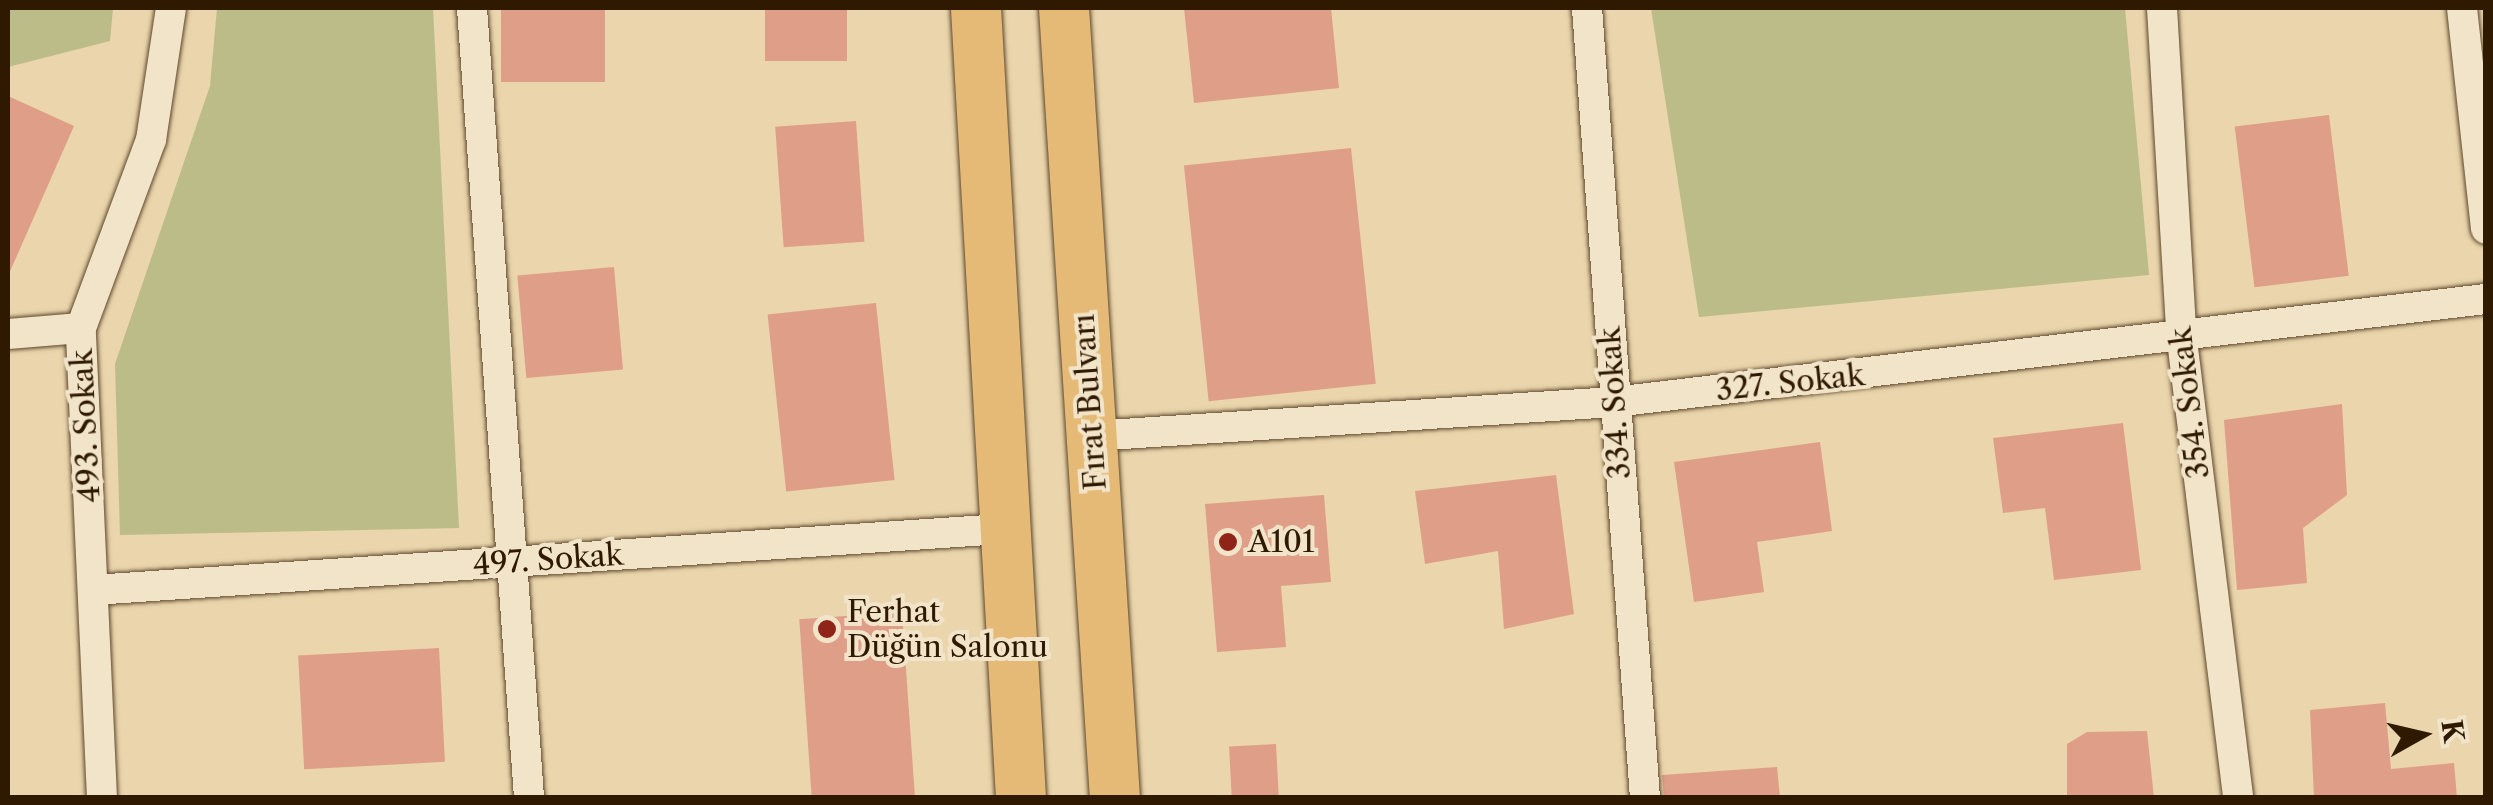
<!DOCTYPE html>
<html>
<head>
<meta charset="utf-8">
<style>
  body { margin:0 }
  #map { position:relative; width:2493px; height:805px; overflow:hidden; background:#ead5ac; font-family:"Libre Caslon Text",serif }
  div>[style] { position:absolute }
  .green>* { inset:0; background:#bbbc87 }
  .building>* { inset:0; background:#df9e88; transform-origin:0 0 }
  .roads { filter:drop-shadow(0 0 2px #5e482c) drop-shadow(0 0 2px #5e482c) }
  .minor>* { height:30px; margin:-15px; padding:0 15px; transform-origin:15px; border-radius:15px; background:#f1e4c9 }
  .primary>* { height:50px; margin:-25px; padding:0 25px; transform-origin:25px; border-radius:25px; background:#e5ba76 }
  .dots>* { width:28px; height:28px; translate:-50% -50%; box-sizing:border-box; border:5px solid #f1e4c9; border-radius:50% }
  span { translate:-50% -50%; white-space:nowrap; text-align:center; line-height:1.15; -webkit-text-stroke:8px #f1e4c9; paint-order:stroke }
  .street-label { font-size:30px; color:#2f1901 }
  .poi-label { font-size:30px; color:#2f1901 }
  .left { translate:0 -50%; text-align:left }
  .frame { position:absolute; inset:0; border:10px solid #2f1901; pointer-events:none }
  .north { position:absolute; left:2373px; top:685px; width:100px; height:100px; -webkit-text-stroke:8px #f1e4c9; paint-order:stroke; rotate:82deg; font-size:28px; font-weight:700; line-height:40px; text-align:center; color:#2f1901 }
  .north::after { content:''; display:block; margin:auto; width:35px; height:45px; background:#2f1901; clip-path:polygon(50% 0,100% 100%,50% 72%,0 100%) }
</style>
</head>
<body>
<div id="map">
  <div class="green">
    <i style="clip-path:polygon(8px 8px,113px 8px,110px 41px,8px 67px)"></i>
    <i style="clip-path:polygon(217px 8px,433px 8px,459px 528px,120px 535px,115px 364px,210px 86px)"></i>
    <i style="clip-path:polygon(1651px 8px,2125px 8px,2149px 275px,1699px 317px)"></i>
  </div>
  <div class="building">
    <i style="left:501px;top:8px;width:104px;height:74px"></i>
    <i style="left:765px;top:8px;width:82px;height:53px"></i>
    <i style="clip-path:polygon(1184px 8px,1331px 8px,1339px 88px,1194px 103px)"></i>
    <i style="clip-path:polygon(8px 96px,74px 126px,8px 276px)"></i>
    <i style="left:2329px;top:115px;width:162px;height:95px;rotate:83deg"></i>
    <i style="left:856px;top:121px;width:121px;height:81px;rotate:86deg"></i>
    <i style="left:1351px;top:148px;width:237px;height:168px;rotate:84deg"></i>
    <i style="left:614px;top:267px;width:103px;height:97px;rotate:85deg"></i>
    <i style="left:876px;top:303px;width:178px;height:109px;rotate:84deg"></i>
    <i style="clip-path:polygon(2342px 404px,2347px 495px,2303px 528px,2307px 583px,2237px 590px,2224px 420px)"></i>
    <i style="clip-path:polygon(2123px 423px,2141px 570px,2054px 580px,2045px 508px,2003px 513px,1993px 438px)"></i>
    <i style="clip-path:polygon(1820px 442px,1832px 531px,1757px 542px,1764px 592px,1694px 602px,1674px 462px)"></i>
    <i style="clip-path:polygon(1556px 475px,1574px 614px,1504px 629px,1498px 551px,1425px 564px,1415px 491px)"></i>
    <i style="clip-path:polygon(1324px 495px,1331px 582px,1281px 586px,1286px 647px,1217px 652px,1205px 504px)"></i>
    <i style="left:902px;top:612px;width:186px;height:103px;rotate:86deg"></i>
    <i style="left:439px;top:648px;width:114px;height:141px;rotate:87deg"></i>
    <i style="clip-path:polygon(2385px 703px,2391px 769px,2454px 763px,2457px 798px,2314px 798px,2310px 710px)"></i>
    <i style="clip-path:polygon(2147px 731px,2154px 798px,2067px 798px,2067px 744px,2087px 732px)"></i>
    <i style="left:1276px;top:744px;width:54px;height:47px;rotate:87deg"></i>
    <i style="clip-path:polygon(1777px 767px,1780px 798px,1664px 798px,1662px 775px)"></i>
  </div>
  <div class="roads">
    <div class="minor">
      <i style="left:472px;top:8px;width:792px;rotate:85.87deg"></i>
      <i style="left:1587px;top:8px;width:792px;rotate:85.8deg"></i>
      <i style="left:2162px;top:8px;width:333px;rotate:86.6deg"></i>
      <i style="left:2182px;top:340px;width:461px;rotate:83deg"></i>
      <i style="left:2462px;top:8px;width:222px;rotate:83.8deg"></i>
      <i style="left:8px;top:334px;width:73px;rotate:-4.7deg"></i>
      <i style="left:1092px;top:436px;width:523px;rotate:-3.73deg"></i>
      <i style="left:1614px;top:402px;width:878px;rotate:-6.74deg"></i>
      <i style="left:93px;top:590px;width:911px;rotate:-3.84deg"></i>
      <i style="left:102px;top:798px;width:470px;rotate:-92.6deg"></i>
      <i style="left:81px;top:328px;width:201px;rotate:-69.6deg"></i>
      <i style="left:151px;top:140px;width:134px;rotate:-81.4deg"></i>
    </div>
    <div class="primary">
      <i style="left:976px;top:8px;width:791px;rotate:86.74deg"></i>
      <i style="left:1064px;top:8px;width:792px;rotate:86.31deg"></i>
    </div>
  </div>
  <div class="dots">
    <i style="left:1228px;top:542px;background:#8f2418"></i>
    <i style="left:827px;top:629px;background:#8f2418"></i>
  </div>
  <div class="street-label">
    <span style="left:1790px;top:383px;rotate:-6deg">327. Sokak</span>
    <span style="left:1090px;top:402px;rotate:-94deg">Fırat Bulvarı</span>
    <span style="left:1615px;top:403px;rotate:-94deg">334. Sokak</span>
    <span style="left:2190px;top:403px;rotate:-97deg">354. Sokak</span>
    <span style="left:86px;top:426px;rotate:-93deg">493. Sokak</span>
    <span style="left:548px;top:560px;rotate:-4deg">497. Sokak</span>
  </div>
  <div class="poi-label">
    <span class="left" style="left:1248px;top:542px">A101</span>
    <span class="left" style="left:847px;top:629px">Ferhat<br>Düğün Salonu</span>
  </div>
  <div class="frame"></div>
  <div class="north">K</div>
</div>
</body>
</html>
